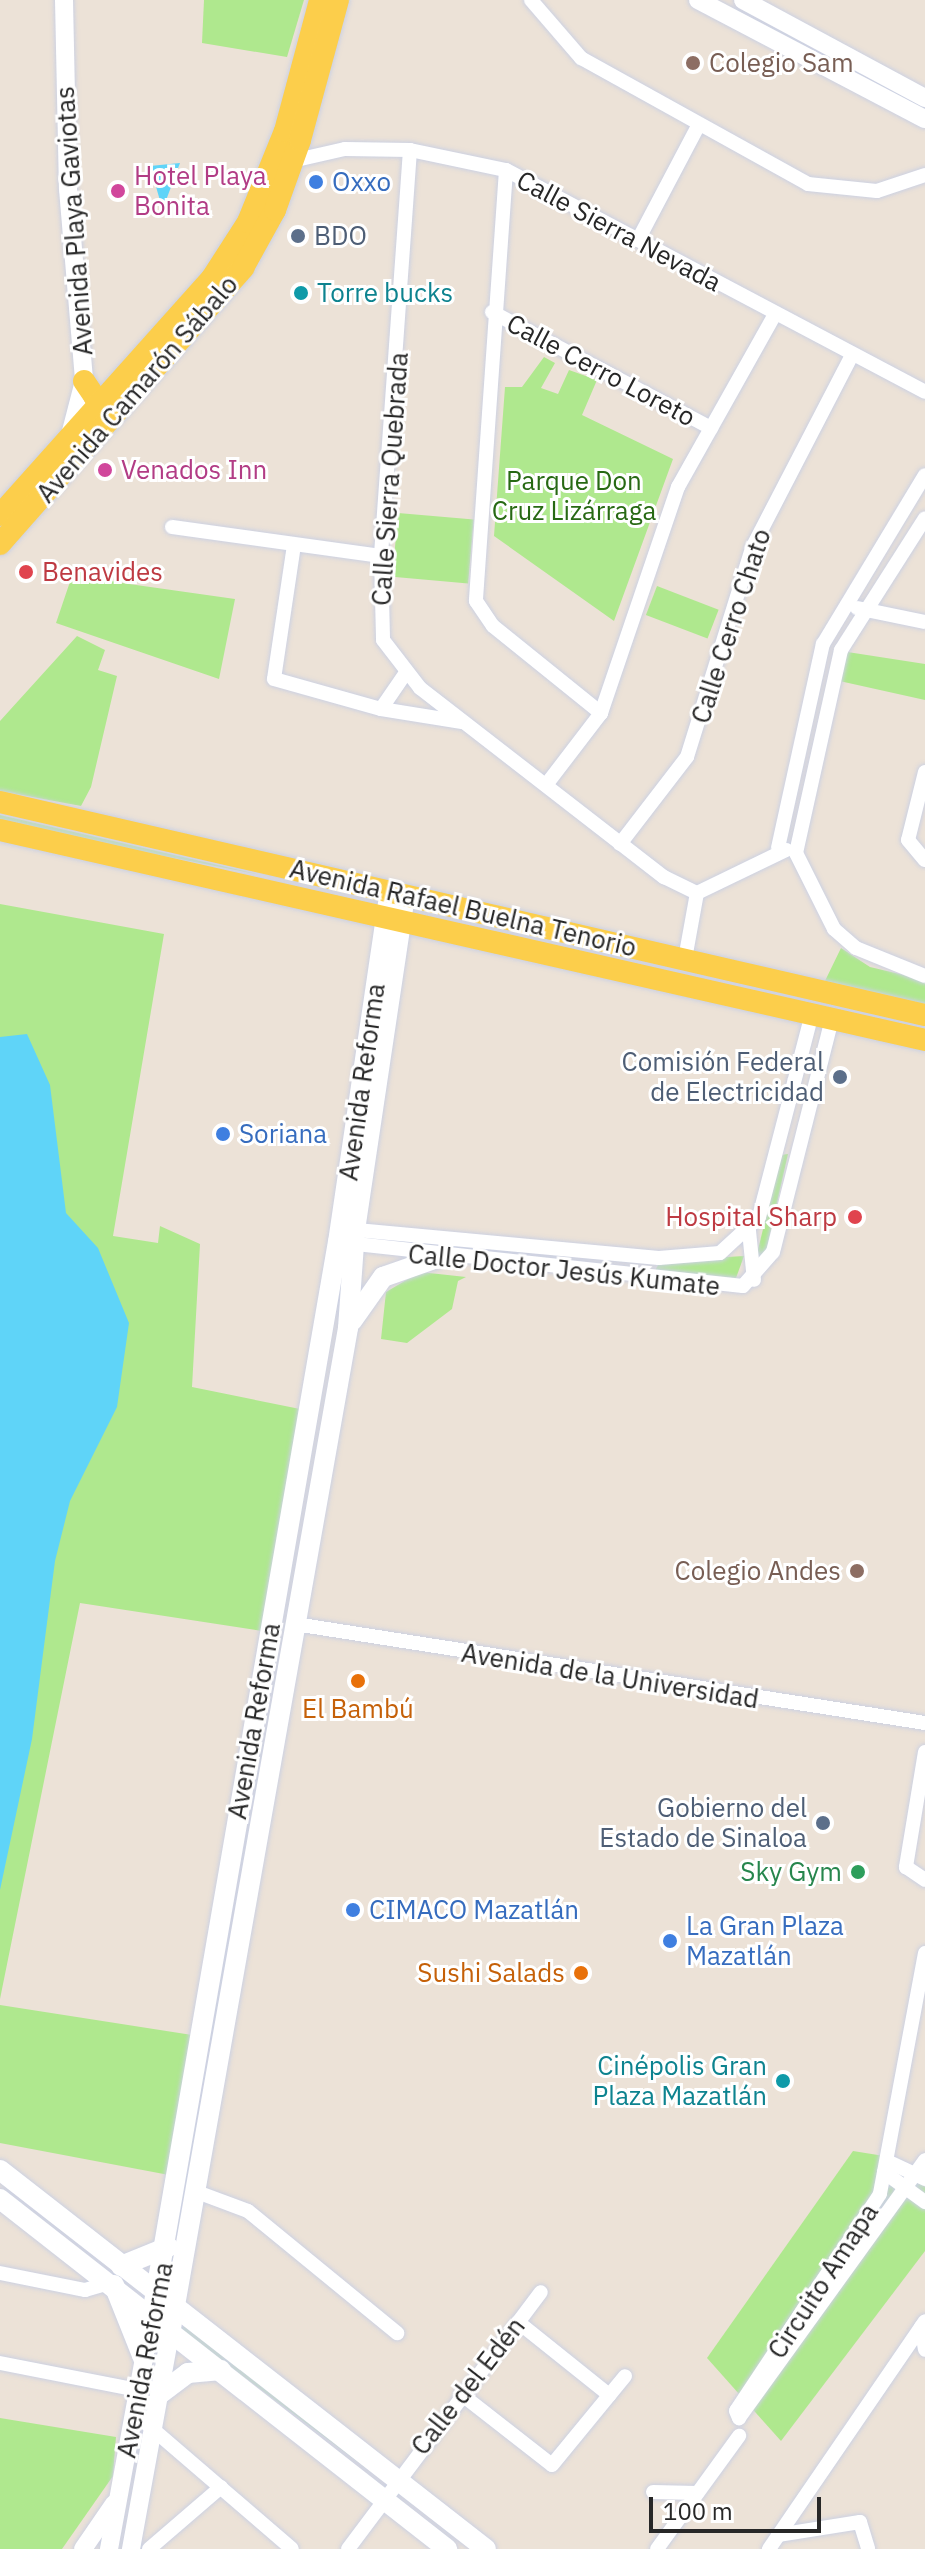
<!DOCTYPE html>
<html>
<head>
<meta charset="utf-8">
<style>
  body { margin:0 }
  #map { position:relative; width:925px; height:2549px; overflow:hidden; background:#ece2d7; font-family:"IBM Plex Sans",sans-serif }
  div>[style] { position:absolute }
  .green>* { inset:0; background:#afe88e; transform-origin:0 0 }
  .water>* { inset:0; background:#5fd4f8 }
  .roads { filter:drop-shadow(0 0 2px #ccd1e2) drop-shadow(0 0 2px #ccd1e2) }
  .minor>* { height:14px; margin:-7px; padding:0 7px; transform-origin:7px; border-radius:7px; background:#fff }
  .tertiary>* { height:18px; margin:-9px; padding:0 9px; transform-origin:9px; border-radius:9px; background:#fff }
  .secondary>* { height:20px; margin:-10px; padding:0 10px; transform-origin:10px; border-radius:10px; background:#fff }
  .primary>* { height:22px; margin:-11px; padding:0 11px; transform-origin:11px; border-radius:11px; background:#fcce4b }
  .dots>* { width:22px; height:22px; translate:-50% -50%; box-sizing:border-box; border:4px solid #fff; border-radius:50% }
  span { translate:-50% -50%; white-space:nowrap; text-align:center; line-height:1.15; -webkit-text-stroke:6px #fff; paint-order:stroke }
  .education-label { font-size:26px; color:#785e54 }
  .left { translate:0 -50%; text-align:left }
  .right { translate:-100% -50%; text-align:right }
  .hotel-label { font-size:26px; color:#b23c85 }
  .shop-label { font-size:26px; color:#366cbe }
  .street-label { font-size:26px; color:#272727 }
  .service-label { font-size:26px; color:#4e5e75 }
  .culture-label { font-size:26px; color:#0d838f }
  .park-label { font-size:26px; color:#276913 }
  .health-label { font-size:26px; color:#be3a42 }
  .food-label { font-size:26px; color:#c56008 }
  .leisure-label { font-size:26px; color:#27864d }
  .scale { position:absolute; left:649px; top:2497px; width:172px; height:36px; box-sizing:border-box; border:4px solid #272727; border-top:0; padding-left:10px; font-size:24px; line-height:28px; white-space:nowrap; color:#272727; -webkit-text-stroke:6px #fff; paint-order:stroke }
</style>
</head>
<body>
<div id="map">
  <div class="green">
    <i style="clip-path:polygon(204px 0,304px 0,287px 57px,202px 43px)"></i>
    <i style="clip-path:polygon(544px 357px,555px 363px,541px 388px,558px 394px,569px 370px,597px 380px,582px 415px,673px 459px,614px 621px,494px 536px,505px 387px,522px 387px)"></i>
    <i style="left:398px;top:513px;width:76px;height:64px;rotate:5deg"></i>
    <i style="clip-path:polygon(76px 564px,115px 582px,235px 599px,219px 679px,56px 623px)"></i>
    <i style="left:657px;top:586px;width:66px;height:31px;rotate:21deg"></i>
    <i style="clip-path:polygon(77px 636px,105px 650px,98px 670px,117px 676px,91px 787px,81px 806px,0 791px,0 721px)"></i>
    <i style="clip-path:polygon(841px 651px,925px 664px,925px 700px,835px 680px)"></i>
    <i style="clip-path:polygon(0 815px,261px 875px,0 824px)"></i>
    <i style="clip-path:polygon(0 904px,164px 934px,113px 1236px,158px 1243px,160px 1226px,200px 1244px,192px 1387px,300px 1409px,262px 1631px,80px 1603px,0 1999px)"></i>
    <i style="clip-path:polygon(841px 948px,870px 967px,925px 980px,925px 1007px,824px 983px)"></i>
    <i style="clip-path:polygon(788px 1154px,766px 1252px,755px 1262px,781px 1155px)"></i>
    <i style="clip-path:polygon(744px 1256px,736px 1278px,654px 1273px,660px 1261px)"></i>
    <i style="clip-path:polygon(420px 1272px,466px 1277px,458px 1281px,452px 1309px,407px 1343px,381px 1339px,386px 1292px)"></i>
    <i style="clip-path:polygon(0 2005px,192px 2035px,169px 2175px,0 2143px)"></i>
    <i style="clip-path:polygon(853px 2151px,884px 2156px,925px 2187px,925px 2251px,781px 2441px,707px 2358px)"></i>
    <i style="clip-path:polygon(186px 2326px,386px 2483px,179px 2328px)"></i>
    <i style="clip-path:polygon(0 2418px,116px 2437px,113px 2476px,62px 2549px,0 2549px)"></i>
  </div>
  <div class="water">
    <i style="clip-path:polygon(180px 163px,165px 203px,161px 204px,150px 166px)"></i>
    <i style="clip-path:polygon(27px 1034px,50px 1085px,66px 1213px,98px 1248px,129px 1323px,117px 1407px,70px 1501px,55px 1561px,32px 1739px,0 1890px,0 1037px)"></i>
  </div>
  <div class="roads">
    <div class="minor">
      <i style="left:531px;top:0;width:77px;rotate:49.2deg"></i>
      <i style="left:581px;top:58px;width:260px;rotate:29deg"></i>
      <i style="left:808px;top:184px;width:69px;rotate:5.8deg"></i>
      <i style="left:877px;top:191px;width:51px;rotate:-18.4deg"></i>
      <i style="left:410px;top:150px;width:407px;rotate:94.1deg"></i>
      <i style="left:381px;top:556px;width:84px;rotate:88.6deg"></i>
      <i style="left:383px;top:640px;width:61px;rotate:52.4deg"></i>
      <i style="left:420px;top:688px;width:309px;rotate:37.8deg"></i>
      <i style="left:664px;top:877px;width:37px;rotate:26deg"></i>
      <i style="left:292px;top:161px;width:54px;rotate:-12.8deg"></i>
      <i style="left:345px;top:149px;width:65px;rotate:0.9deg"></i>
      <i style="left:410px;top:150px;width:98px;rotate:11.8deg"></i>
      <i style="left:506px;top:170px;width:474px;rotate:27.9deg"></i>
      <i style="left:506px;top:170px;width:432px;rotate:94deg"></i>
      <i style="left:476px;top:601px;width:30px;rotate:56deg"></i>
      <i style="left:493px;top:626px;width:139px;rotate:38.9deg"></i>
      <i style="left:638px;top:240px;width:129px;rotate:-62.2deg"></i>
      <i style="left:492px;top:312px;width:248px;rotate:27.9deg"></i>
      <i style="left:172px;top:527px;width:211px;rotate:7.9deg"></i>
      <i style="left:294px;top:545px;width:135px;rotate:98.5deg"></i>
      <i style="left:274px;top:679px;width:111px;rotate:15.7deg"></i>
      <i style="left:381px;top:709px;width:82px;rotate:9.1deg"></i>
      <i style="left:857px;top:608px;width:69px;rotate:11.6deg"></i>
      <i style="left:381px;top:709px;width:42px;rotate:-55.6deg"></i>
      <i style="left:925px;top:772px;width:70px;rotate:104deg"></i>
      <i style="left:908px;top:840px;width:26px;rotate:50deg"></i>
      <i style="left:546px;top:785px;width:91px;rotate:-52.6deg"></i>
      <i style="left:601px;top:713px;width:239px;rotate:-71.2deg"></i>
      <i style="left:678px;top:487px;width:198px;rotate:-60.7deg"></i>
      <i style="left:620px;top:844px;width:110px;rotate:-52.4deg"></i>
      <i style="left:687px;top:757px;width:219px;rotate:-72.7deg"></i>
      <i style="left:752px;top:548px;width:215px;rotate:-62.6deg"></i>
      <i style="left:778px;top:848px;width:209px;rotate:-77.6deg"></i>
      <i style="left:823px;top:644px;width:197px;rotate:-58.9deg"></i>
      <i style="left:796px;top:853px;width:208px;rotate:-77.5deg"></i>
      <i style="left:841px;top:650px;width:156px;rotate:-57.5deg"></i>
      <i style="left:796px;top:853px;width:85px;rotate:63.4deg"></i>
      <i style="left:834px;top:929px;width:29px;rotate:41deg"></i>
      <i style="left:856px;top:948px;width:74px;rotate:22.1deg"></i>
      <i style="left:685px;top:959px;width:67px;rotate:-79.7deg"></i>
      <i style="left:697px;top:893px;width:99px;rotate:-25.8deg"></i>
      <i style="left:346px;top:1229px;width:314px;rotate:5.3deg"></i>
      <i style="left:659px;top:1258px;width:61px;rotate:-4.7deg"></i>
      <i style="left:720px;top:1253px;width:53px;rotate:-42.7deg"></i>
      <i style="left:759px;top:1217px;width:210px;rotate:-75.4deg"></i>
      <i style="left:749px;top:1231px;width:49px;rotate:84.2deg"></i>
      <i style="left:347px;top:1243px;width:398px;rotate:6.2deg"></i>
      <i style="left:743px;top:1286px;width:45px;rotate:-48.6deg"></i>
      <i style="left:773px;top:1252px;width:240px;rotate:-75.8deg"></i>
      <i style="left:295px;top:1624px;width:638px;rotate:8.93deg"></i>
      <i style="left:925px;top:1752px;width:117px;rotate:99.4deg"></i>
      <i style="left:906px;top:1867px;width:23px;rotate:34deg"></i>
      <i style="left:925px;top:1953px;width:245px;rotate:100.6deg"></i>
      <i style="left:880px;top:2194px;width:260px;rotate:123.6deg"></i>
      <i style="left:736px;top:2411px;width:8px;rotate:67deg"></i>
      <i style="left:739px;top:2418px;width:318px;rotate:-54.2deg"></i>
      <i style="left:887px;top:2161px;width:42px;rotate:25.3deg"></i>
      <i style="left:884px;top:2172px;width:51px;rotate:36.2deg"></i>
      <i style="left:197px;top:2192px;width:54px;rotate:20.4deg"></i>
      <i style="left:248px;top:2211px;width:193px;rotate:39.3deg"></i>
      <i style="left:0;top:2273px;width:87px;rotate:11.3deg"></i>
      <i style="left:85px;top:2290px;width:26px;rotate:-16deg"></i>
      <i style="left:518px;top:2322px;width:117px;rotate:38.7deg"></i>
      <i style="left:921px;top:2327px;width:23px;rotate:80deg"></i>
      <i style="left:0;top:2363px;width:141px;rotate:11.1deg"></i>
      <i style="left:461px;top:2394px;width:115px;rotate:38deg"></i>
      <i style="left:552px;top:2465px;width:115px;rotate:-50.6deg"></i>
      <i style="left:134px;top:2413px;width:208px;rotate:40.7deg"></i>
      <i style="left:653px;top:2492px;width:44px;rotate:1.3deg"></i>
      <i style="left:778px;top:2535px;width:83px;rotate:-9deg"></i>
      <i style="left:860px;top:2522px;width:28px;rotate:73deg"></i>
      <i style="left:149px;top:2549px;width:95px;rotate:-40.7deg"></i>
      <i style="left:348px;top:2549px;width:321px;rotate:-53.1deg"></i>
      <i style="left:657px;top:2549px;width:140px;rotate:-54deg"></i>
      <i style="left:769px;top:2549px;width:276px;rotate:-55.6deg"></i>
    </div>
    <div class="tertiary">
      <i style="left:64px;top:0;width:189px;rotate:88.8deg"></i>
      <i style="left:68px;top:189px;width:193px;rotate:85.2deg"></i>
      <i style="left:84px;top:381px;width:56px;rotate:104.5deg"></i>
      <i style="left:698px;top:0;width:256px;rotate:27.7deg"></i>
      <i style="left:743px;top:0;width:207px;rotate:28.3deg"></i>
      <i style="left:83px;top:2549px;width:55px;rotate:-55.4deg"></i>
      <i style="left:109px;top:2549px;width:239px;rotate:-79.6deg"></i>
      <i style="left:131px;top:2549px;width:225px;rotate:-79.7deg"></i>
    </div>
    <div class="secondary">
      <i style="left:352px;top:1321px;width:54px;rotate:-54.8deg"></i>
      <i style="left:383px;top:1277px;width:57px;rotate:-19.4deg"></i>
      <i style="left:0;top:2170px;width:616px;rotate:37.95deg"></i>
      <i style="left:0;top:2199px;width:568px;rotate:38.06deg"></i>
      <i style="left:121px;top:2266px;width:51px;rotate:-22deg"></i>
      <i style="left:114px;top:2285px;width:79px;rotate:68.3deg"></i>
      <i style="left:152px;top:2314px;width:1088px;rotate:-80.16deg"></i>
      <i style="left:338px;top:1242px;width:355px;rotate:-81.6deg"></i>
      <i style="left:171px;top:2328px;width:1016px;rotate:-79.96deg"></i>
      <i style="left:348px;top:1328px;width:98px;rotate:-85.9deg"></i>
      <i style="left:355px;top:1230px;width:339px;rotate:-81.5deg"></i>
      <i style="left:160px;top:2394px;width:35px;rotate:-37deg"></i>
      <i style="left:188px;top:2373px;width:33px;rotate:-5deg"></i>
    </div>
    <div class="primary">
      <i style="left:84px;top:381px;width:18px;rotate:56deg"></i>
      <i style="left:94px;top:396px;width:13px;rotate:13deg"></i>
      <i style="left:0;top:515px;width:318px;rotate:-48.2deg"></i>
      <i style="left:212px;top:278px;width:67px;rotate:-57.3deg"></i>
      <i style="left:248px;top:222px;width:98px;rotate:-67.9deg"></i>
      <i style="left:285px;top:131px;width:136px;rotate:-75deg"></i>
      <i style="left:0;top:544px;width:368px;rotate:-48.6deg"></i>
      <i style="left:243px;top:268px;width:66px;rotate:-61.1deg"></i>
      <i style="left:275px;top:210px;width:74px;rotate:-70.3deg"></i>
      <i style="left:300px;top:140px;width:145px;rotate:-74.8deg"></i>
      <i style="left:0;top:802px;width:949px;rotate:12.97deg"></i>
      <i style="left:0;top:830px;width:949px;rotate:12.79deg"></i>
    </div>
  </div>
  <div class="dots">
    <i style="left:693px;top:63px;background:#8d6e63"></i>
    <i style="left:316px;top:182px;background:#3f7fe0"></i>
    <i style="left:118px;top:191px;background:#d1479c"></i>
    <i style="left:298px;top:236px;background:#5c6f8a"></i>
    <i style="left:301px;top:293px;background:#0f9aa8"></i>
    <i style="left:105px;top:470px;background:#d1479c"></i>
    <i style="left:26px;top:572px;background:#e0444e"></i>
    <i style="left:840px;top:1077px;background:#5c6f8a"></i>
    <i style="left:223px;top:1134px;background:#3f7fe0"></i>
    <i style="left:855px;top:1217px;background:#e0444e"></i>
    <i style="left:857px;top:1571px;background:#8d6e63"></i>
    <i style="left:358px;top:1681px;background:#e8710a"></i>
    <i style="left:823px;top:1823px;background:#5c6f8a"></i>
    <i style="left:858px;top:1872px;background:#2e9e5b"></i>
    <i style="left:353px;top:1910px;background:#3f7fe0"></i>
    <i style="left:670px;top:1941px;background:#3f7fe0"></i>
    <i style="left:581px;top:1973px;background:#e8710a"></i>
    <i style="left:783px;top:2081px;background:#0f9aa8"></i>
  </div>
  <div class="education-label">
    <span class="left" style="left:709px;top:63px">Colegio Sam</span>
    <span class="right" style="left:841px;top:1571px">Colegio Andes</span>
  </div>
  <div class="hotel-label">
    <span class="left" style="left:134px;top:191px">Hotel Playa<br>Bonita</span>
    <span class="left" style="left:121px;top:470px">Venados Inn</span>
  </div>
  <div class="shop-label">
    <span class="left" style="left:332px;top:182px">Oxxo</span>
    <span class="left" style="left:239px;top:1134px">Soriana</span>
    <span class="left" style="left:369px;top:1910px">CIMACO Mazatlán</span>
    <span class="left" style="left:686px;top:1941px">La Gran Plaza<br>Mazatlán</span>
  </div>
  <div class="street-label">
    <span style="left:74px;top:221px;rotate:-94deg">Avenida Playa Gaviotas</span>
    <span style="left:619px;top:231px;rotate:28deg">Calle Sierra Nevada</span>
    <span style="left:601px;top:370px;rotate:28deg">Calle Cerro Loreto</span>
    <span style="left:137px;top:389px;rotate:-49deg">Avenida Camarón Sábalo</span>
    <span style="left:390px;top:479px;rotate:-86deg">Calle Sierra Quebrada</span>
    <span style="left:731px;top:626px;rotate:-72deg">Calle Cerro Chato</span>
    <span style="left:463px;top:908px;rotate:13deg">Avenida Rafael Buelna Tenorio</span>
    <span style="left:362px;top:1082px;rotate:-82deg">Avenida Reforma</span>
    <span style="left:564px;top:1270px;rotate:6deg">Calle Doctor Jesús Kumate</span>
    <span style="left:610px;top:1676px;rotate:9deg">Avenida de la Universidad</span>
    <span style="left:254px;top:1721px;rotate:-80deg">Avenida Reforma</span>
    <span style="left:823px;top:2281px;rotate:-57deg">Circuito Amapa</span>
    <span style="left:145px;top:2360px;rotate:-79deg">Avenida Reforma</span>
    <span style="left:468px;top:2386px;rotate:-52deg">Calle del Edén</span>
  </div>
  <div class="service-label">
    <span class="left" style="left:314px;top:236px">BDO</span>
    <span class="right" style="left:824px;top:1077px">Comisión Federal<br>de Electricidad</span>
    <span class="right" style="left:807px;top:1823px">Gobierno del<br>Estado de Sinaloa</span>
  </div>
  <div class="culture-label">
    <span class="left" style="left:317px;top:293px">Torre bucks</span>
    <span class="right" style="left:767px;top:2081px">Cinépolis Gran<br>Plaza Mazatlán</span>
  </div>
  <div class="park-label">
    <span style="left:574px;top:496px">Parque Don<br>Cruz Lizárraga</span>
  </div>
  <div class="health-label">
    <span class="left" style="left:42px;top:572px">Benavides</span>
    <span class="right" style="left:837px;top:1217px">Hospital Sharp</span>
  </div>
  <div class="food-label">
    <span style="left:358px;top:1709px">El Bambú</span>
    <span class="right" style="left:565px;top:1973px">Sushi Salads</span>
  </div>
  <div class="leisure-label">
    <span class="right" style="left:842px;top:1872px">Sky Gym</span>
  </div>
  <div class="scale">100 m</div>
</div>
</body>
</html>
